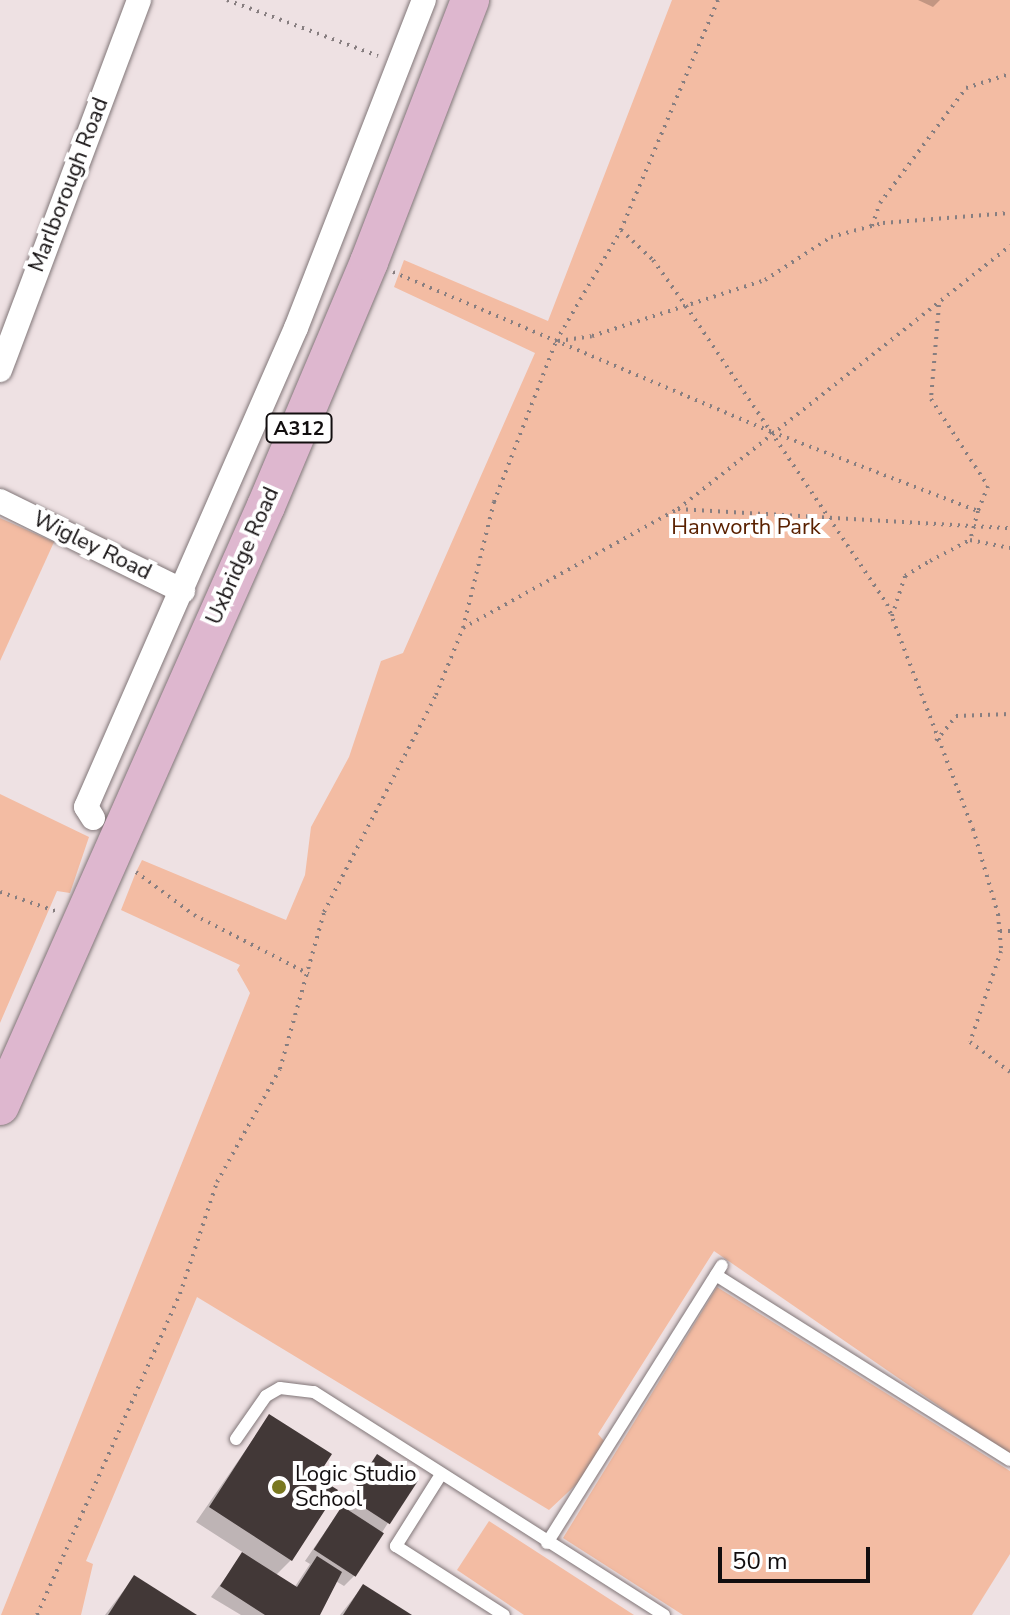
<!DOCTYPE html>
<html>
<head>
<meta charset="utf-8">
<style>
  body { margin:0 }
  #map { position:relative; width:1010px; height:1615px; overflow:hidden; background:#eee1e3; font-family:"Nunito Sans",sans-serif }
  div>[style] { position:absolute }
  .green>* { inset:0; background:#f3bca3 }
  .shadow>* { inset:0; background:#0003 }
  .building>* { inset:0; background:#423837; transform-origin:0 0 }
  .path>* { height:4px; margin-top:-2px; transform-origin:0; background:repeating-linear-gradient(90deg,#877e80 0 2px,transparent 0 8px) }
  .roads { filter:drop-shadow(0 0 2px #817678) drop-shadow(0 0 2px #817678) }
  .lane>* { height:12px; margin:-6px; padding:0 6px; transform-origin:6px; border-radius:6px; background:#fff }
  .street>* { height:24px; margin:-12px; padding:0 12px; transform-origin:12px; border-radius:12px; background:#fff }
  .primary>* { height:38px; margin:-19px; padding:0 19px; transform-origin:19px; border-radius:19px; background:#deb7cf }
  .dots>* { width:22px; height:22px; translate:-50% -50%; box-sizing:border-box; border:4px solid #fff; border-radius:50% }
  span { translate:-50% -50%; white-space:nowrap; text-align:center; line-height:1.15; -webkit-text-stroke:8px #fff; paint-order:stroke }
  .shield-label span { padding:2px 6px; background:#fff; border:2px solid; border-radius:6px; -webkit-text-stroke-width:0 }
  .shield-label { font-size:20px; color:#120e0f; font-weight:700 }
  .street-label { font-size:22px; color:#120e0f }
  .park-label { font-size:22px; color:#5a2100 }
  .poi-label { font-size:22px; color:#120e0f }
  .left { translate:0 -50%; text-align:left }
  .scale { position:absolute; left:718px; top:1547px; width:152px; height:36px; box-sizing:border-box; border:4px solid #120e0f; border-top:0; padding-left:10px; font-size:24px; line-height:28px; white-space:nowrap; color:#120e0f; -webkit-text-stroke:6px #fff; paint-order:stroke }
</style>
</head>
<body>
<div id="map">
  <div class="green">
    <i style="clip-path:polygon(672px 0,1010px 0,1010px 1455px,714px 1251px,598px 1434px,604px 1441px,581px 1480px,549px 1510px,197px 1297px,86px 1561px,93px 1564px,81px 1615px,1px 1615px,250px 993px,237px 970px,240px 965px,121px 910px,136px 872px,142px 860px,286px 920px,305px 875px,311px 827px,349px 757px,381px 661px,403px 653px,535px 353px,394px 287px,404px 260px,548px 321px)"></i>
    <i style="clip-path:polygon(0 518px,54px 542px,0 661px)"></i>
    <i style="clip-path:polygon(0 794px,89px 837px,70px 893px,57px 891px,0 1023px)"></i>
    <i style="clip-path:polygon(717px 1287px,1010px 1471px,1010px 1554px,972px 1615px,683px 1615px,563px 1538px)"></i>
    <i style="clip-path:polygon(489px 1521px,634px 1615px,524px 1615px,457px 1570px)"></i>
  </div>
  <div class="shadow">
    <i style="clip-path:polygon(918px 0,940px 0,933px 7px)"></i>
    <i style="clip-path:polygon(269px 1416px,314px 1477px,291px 1560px,275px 1576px,294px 1588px,310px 1564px,305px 1561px,377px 1456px,388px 1523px,354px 1576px,344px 1586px,334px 1580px,318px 1615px,241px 1615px,211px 1597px,244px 1553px,196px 1522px)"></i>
    <i style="clip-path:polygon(134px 1577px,193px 1615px,105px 1615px)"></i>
    <i style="clip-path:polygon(363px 1586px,408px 1615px,340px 1615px)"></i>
  </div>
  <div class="building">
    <i style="clip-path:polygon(269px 1414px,332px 1454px,317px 1477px,338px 1490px,292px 1561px,209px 1507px)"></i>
    <i style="left:377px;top:1454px;width:49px;height:52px;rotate:33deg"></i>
    <i style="left:342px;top:1506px;width:50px;height:52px;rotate:33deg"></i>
    <i style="clip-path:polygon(242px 1552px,297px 1587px,317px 1556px,342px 1572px,320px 1615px,265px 1615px,220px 1586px)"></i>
    <i style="clip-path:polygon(134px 1575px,197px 1615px,108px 1615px)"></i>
    <i style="clip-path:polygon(363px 1584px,412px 1615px,343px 1615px)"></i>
  </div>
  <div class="path">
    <i style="left:227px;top:0;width:161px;rotate:20.3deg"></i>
    <i style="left:718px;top:0;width:250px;rotate:112.9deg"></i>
    <i style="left:621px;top:230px;width:44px;rotate:43.2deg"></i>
    <i style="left:653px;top:260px;width:57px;rotate:54.3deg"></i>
    <i style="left:686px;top:306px;width:359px;rotate:56deg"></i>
    <i style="left:887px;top:604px;width:241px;rotate:69.1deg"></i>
    <i style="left:973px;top:829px;width:89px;rotate:73.6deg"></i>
    <i style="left:998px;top:914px;width:37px;rotate:85deg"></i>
    <i style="left:1001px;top:951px;width:96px;rotate:108.8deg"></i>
    <i style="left:970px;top:1042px;width:50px;rotate:36.9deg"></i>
    <i style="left:872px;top:226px;width:24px;rotate:-71deg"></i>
    <i style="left:880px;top:203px;width:144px;rotate:-53.2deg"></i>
    <i style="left:966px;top:88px;width:46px;rotate:-17.7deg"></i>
    <i style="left:393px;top:272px;width:411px;rotate:22.9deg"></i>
    <i style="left:772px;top:432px;width:221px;rotate:21deg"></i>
    <i style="left:978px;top:511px;width:30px;rotate:105deg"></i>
    <i style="left:939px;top:305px;width:94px;rotate:94.9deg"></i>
    <i style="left:931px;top:399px;width:104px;rotate:56.8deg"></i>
    <i style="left:988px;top:486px;width:27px;rotate:112deg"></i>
    <i style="left:558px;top:341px;width:34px;rotate:-8deg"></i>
    <i style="left:592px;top:336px;width:182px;rotate:-17.9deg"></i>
    <i style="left:765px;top:280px;width:79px;rotate:-33.1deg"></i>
    <i style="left:831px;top:237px;width:54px;rotate:-15.1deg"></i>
    <i style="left:883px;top:223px;width:127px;rotate:-4.5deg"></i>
    <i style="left:678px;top:509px;width:333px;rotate:3.3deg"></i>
    <i style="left:892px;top:616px;width:42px;rotate:-72deg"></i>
    <i style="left:905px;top:576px;width:29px;rotate:-31deg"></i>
    <i style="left:930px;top:561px;width:45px;rotate:-27.7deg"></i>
    <i style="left:970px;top:540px;width:41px;rotate:11.3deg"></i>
    <i style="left:463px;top:628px;width:246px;rotate:-29deg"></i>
    <i style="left:678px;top:509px;width:424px;rotate:-38.4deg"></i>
    <i style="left:936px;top:741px;width:32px;rotate:-51deg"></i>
    <i style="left:956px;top:716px;width:54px;rotate:-2.1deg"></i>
    <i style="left:136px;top:872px;width:72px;rotate:36.6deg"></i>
    <i style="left:194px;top:915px;width:129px;rotate:27.2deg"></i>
    <i style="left:0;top:892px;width:61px;rotate:19deg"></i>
    <i style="left:1000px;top:931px;width:10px"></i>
    <i style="left:37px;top:1615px;width:351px;rotate:-66deg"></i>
    <i style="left:180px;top:1294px;width:118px;rotate:-71.7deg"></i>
    <i style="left:217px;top:1182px;width:129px;rotate:-60.9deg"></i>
    <i style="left:280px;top:1069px;width:163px;rotate:-74.3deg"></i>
    <i style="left:324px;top:912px;width:244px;rotate:-62.7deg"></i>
    <i style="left:436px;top:695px;width:72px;rotate:-68.1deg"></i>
    <i style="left:463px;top:628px;width:130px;rotate:-76.2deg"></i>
    <i style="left:494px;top:502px;width:173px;rotate:-68.9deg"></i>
    <i style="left:556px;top:341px;width:129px;rotate:-59.6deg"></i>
  </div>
  <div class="roads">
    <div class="lane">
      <i style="left:716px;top:1275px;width:347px;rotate:32.2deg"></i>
      <i style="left:236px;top:1439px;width:52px;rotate:-55.1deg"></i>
      <i style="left:266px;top:1396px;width:16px;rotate:-30deg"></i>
      <i style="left:280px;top:1388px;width:34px;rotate:7deg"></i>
      <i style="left:314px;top:1392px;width:415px;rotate:32.5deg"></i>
      <i style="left:440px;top:1476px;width:83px;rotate:122.2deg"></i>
      <i style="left:396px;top:1546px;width:128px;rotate:32.6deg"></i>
      <i style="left:547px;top:1543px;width:328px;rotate:-57.8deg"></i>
    </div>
    <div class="street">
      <i style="left:0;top:370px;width:395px;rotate:-69.4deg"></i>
      <i style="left:0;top:501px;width:204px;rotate:26.2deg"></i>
      <i style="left:93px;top:818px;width:13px;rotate:-122deg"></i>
      <i style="left:86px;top:807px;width:523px;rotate:-66.33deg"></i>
      <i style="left:296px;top:328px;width:352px;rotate:-68.7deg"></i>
    </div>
    <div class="primary">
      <i style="left:0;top:1106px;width:656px;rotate:-66.09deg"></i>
      <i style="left:266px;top:506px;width:265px;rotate:-67.1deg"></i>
      <i style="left:369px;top:262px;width:281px;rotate:-68.9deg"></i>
    </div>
  </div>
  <div class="dots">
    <i style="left:279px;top:1487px;background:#79781f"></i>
  </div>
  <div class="shield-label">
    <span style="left:299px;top:428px">A312</span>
  </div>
  <div class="street-label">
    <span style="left:69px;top:185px;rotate:-69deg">Marlborough Road</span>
    <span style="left:92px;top:546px;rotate:26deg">Wigley Road</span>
    <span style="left:243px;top:556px;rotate:-66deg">Uxbridge Road</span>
  </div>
  <div class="park-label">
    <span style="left:746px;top:528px">Hanworth Park</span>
  </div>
  <div class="poi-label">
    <span class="left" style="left:295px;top:1487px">Logic Studio<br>School</span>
  </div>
  <div class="scale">50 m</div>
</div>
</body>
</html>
